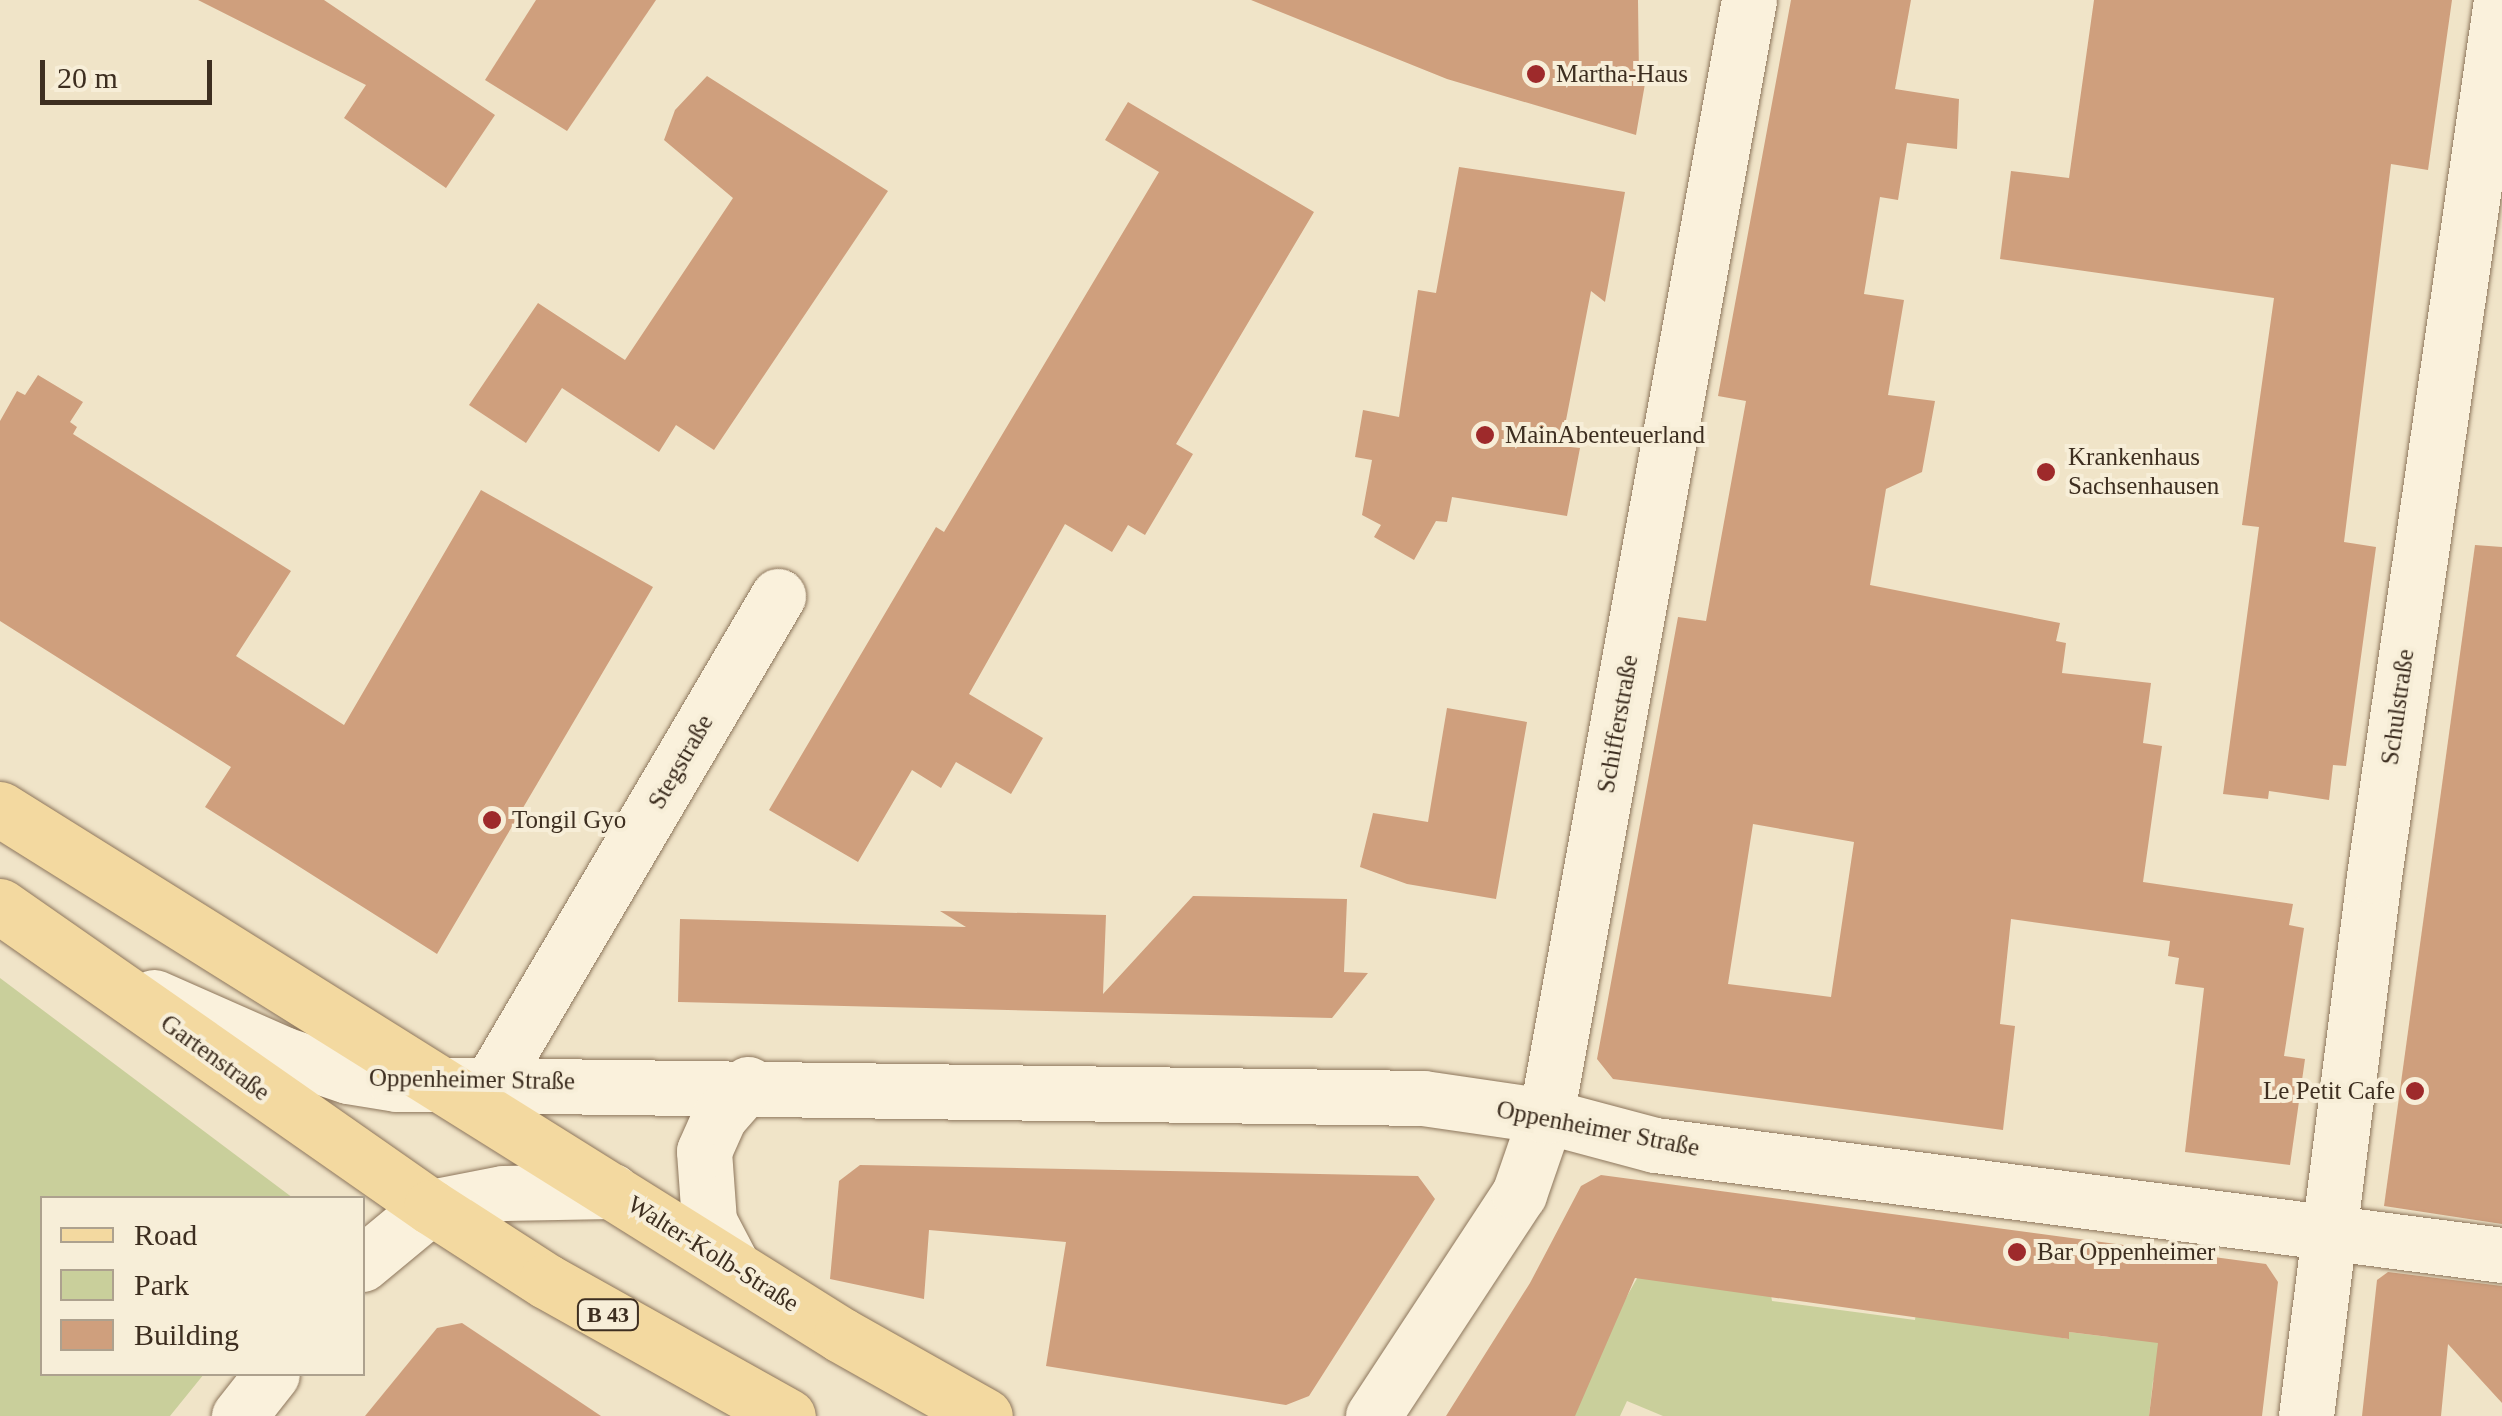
<!DOCTYPE html>
<html>
<head>
<meta charset="utf-8">
<style>
  body { margin:0 }
  #map { position:relative; width:2502px; height:1416px; overflow:hidden; background:#f0e4c8; font-family:Georgia,serif }
  div>[style] { position:absolute }
  .green>* { inset:0; background:#c9cf9b }
  .building>* { inset:0; background:#cf9f7d }
  .roads { filter:drop-shadow(0 0 2px #8d765c) drop-shadow(0 0 2px #8d765c) }
  .minor>* { height:55px; margin:-27.5px; padding:0 27.5px; transform-origin:27.5px; border-radius:27.5px; background:#faf1dc }
  .major>* { height:55px; margin:-27.5px; padding:0 27.5px; transform-origin:27.5px; border-radius:27.5px; background:#f3d9a0 }
  .dots>* { width:28px; height:28px; translate:-50% -50%; box-sizing:border-box; border:5px solid #f7eed8; border-radius:50% }
  span { translate:-50% -50%; white-space:nowrap; text-align:center; line-height:1.15; -webkit-text-stroke:8px #f7eed8; paint-order:stroke }
  .shield-label span { padding:2px 8px; background:#f7eed8; border:2px solid; border-radius:8px; -webkit-text-stroke-width:0 }
  .shield-label { font-size:22px; color:#3d2e20; font-weight:700 }
  .poi-label { font-size:25px; color:#3d2e20 }
  .left { translate:0 -50%; text-align:left }
  .right { translate:-100% -50%; text-align:right }
  .street-label { font-size:25px; color:#3d2e20 }
  .legend { position:absolute; left:40px; top:1196px; width:325px; height:180px; box-sizing:border-box; background:#f7eed8; border:2px solid #ada18e; margin:0; padding:12px 18px; list-style:none; font-size:30px; color:#3d2e20 }
  .legend li { display:flex; align-items:center; gap:20px; height:50px }
  .legend b { width:50px; border:2px solid #ada18e }
  .scale { position:absolute; left:40px; top:60px; width:172px; height:45px; box-sizing:border-box; border:5px solid #3d2e20; border-top:0; padding-left:12px; font-size:30px; line-height:35px; white-space:nowrap; color:#3d2e20; -webkit-text-stroke:8px #f7eed8; paint-order:stroke }
</style>
</head>
<body>
<div id="map">
  <div class="green">
    <i style="clip-path:polygon(0 978px,293px 1198px,42px 1198px,42px 1374px,204px 1374px,170px 1416px,0 1416px)"></i>
    <i style="clip-path:polygon(1645px 1264px,1771px 1295px,1772px 1301px,1915px 1320px,1916px 1312px,2068px 1339px,2069px 1332px,2109px 1337px,2112px 1323px,2186px 1333px,2153px 1381px,2149px 1416px,1663px 1416px,1627px 1401px,1620px 1416px,1560px 1416px)"></i>
  </div>
  <div class="building">
    <i style="clip-path:polygon(198px 0,324px 0,495px 115px,446px 188px,344px 118px,366px 85px)"></i>
    <i style="clip-path:polygon(536px 0,656px 0,567px 131px,485px 80px)"></i>
    <i style="clip-path:polygon(1251px 0,1638px 0,1639px 77px,1646px 78px,1636px 135px,1447px 79px)"></i>
    <i style="clip-path:polygon(evenodd,1791px 0,1911px 0,1895px 89px,1959px 99px,1957px 149px,1907px 143px,1898px 200px,1880px 197px,1864px 294px,1904px 300px,1888px 395px,1935px 401px,1922px 472px,1886px 489px,1870px 585px,2060px 623px,2056px 641px,2066px 643px,2062px 673px,2151px 683px,2143px 743px,2162px 746px,2143px 882px,2293px 904px,2289px 925px,2304px 928px,2284px 1056px,2305px 1059px,2290px 1165px,2185px 1152px,2204px 988px,2175px 984px,2179px 958px,2168px 956px,2170px 941px,2011px 919px,2000px 1024px,2015px 1026px,2003px 1130px,1613px 1079px,1597px 1059px,1678px 617px,1706px 621px,1746px 401px,1718px 396px,1791px 0,1753px 824px,1854px 842px,1831px 997px,1728px 984px,1753px 824px)"></i>
    <i style="clip-path:polygon(2094px 0,2452px 0,2428px 170px,2391px 164px,2344px 542px,2376px 547px,2346px 766px,2333px 765px,2329px 800px,2269px 791px,2268px 799px,2223px 794px,2259px 527px,2242px 525px,2274px 298px,2000px 259px,2011px 171px,2069px 178px)"></i>
    <i style="clip-path:polygon(707px 76px,888px 191px,714px 450px,676px 425px,659px 452px,562px 388px,526px 443px,469px 405px,538px 303px,625px 360px,733px 198px,664px 140px,675px 110px)"></i>
    <i style="clip-path:polygon(1128px 102px,1314px 212px,1176px 444px,1193px 454px,1145px 535px,1128px 525px,1112px 552px,1065px 524px,969px 694px,1043px 738px,1011px 794px,956px 762px,941px 788px,912px 770px,858px 862px,769px 810px,936px 527px,944px 532px,1159px 172px,1105px 140px)"></i>
    <i style="clip-path:polygon(1459px 167px,1625px 192px,1605px 302px,1591px 291px,1561px 446px,1580px 448px,1567px 516px,1452px 497px,1447px 522px,1436px 521px,1414px 560px,1374px 537px,1381px 525px,1362px 515px,1372px 460px,1355px 457px,1363px 410px,1399px 417px,1418px 290px,1436px 293px)"></i>
    <i style="clip-path:polygon(38px 375px,83px 402px,70px 422px,77px 427px,73px 434px,291px 571px,236px 656px,344px 725px,481px 490px,653px 587px,437px 954px,205px 807px,231px 767px,0 621px,0 421px,17px 391px,25px 395px)"></i>
    <i style="clip-path:polygon(2475px 545px,2502px 547px,2502px 1224px,2384px 1206px)"></i>
    <i style="clip-path:polygon(1447px 708px,1527px 722px,1496px 899px,1407px 884px,1360px 867px,1373px 813px,1428px 822px)"></i>
    <i style="clip-path:polygon(1193px 896px,1347px 899px,1344px 972px,1368px 973px,1332px 1018px,678px 1002px,680px 919px,966px 927px,940px 911px,1106px 915px,1103px 994px)"></i>
    <i style="clip-path:polygon(860px 1165px,1418px 1176px,1435px 1199px,1309px 1396px,1286px 1405px,1046px 1366px,1066px 1242px,929px 1230px,924px 1299px,830px 1279px,839px 1181px)"></i>
    <i style="clip-path:polygon(1601px 1175px,2266px 1264px,2278px 1282px,2262px 1416px,2149px 1416px,2158px 1343px,2069px 1332px,2069px 1339px,1635px 1278px,1575px 1416px,1446px 1416px,1530px 1283px,1581px 1186px)"></i>
    <i style="clip-path:polygon(2388px 1272px,2502px 1286px,2502px 1403px,2448px 1344px,2441px 1416px,2362px 1416px,2377px 1280px)"></i>
    <i style="clip-path:polygon(462px 1323px,601px 1416px,365px 1416px,437px 1328px)"></i>
  </div>
  <div class="roads">
    <div class="minor">
      <i style="left:154px;top:997px;width:141px;rotate:23.8deg"></i>
      <i style="left:283px;top:1054px;width:69px;rotate:18.7deg"></i>
      <i style="left:348px;top:1076px;width:50px;rotate:9.3deg"></i>
      <i style="left:397px;top:1084px;width:1026px;rotate:0.78deg"></i>
      <i style="left:1423px;top:1098px;width:124px;rotate:8.3deg"></i>
      <i style="left:1546px;top:1116px;width:113px;rotate:14.9deg"></i>
      <i style="left:1655px;top:1145px;width:854px;rotate:7.4deg"></i>
      <i style="left:492px;top:1082px;width:564px;rotate:-59.52deg"></i>
      <i style="left:362px;top:1264px;width:89px;rotate:-39.6deg"></i>
      <i style="left:431px;top:1207px;width:73px;rotate:-11deg"></i>
      <i style="left:503px;top:1193px;width:109px;rotate:-1.1deg"></i>
      <i style="left:733px;top:1267px;width:52px;rotate:-117.6deg"></i>
      <i style="left:709px;top:1221px;width:70px;rotate:-94.1deg"></i>
      <i style="left:704px;top:1151px;width:37px;rotate:-66deg"></i>
      <i style="left:719px;top:1117px;width:44px;rotate:-48.7deg"></i>
      <i style="left:239px;top:1416px;width:53px;rotate:-51.8deg"></i>
      <i style="left:1373px;top:1416px;width:266px;rotate:-56.7deg"></i>
      <i style="left:1519px;top:1194px;width:83px;rotate:-70.9deg"></i>
      <i style="left:1546px;top:1116px;width:1134px;rotate:-79.69deg"></i>
      <i style="left:2306px;top:1416px;width:544px;rotate:-82.82deg"></i>
      <i style="left:2374px;top:876px;width:885px;rotate:-81.75deg"></i>
    </div>
    <div class="major">
      <i style="left:0;top:809px;width:992px;rotate:32.02deg"></i>
      <i style="left:841px;top:1335px;width:165px;rotate:29.4deg"></i>
      <i style="left:0;top:906px;width:526px;rotate:34.93deg"></i>
      <i style="left:431px;top:1207px;width:137px;rotate:32.8deg"></i>
      <i style="left:546px;top:1281px;width:277px;rotate:29.2deg"></i>
    </div>
  </div>
  <div class="dots">
    <i style="left:1536px;top:74px;background:#9e2a2b"></i>
    <i style="left:1485px;top:435px;background:#9e2a2b"></i>
    <i style="left:2046px;top:472px;background:#9e2a2b"></i>
    <i style="left:492px;top:820px;background:#9e2a2b"></i>
    <i style="left:2415px;top:1091px;background:#9e2a2b"></i>
    <i style="left:2017px;top:1252px;background:#9e2a2b"></i>
  </div>
  <div class="shield-label">
    <span style="left:608px;top:1315px">B 43</span>
  </div>
  <div class="poi-label">
    <span class="left" style="left:1556px;top:74px">Martha-Haus</span>
    <span class="left" style="left:1505px;top:435px">MainAbenteuerland</span>
    <span class="left" style="left:2068px;top:472px">Krankenhaus<br>Sachsenhausen</span>
    <span class="left" style="left:512px;top:820px">Tongil Gyo</span>
    <span class="right" style="left:2395px;top:1091px">Le Petit Cafe</span>
    <span class="left" style="left:2037px;top:1252px">Bar Oppenheimer</span>
  </div>
  <div class="street-label">
    <span style="left:2398px;top:707px;rotate:-82deg">Schulstraße</span>
    <span style="left:1618px;top:724px;rotate:-80deg">Schifferstraße</span>
    <span style="left:681px;top:762px;rotate:-60deg">Stegstraße</span>
    <span style="left:215px;top:1058px;rotate:36deg">Gartenstraße</span>
    <span style="left:472px;top:1080px;rotate:1deg">Oppenheimer Straße</span>
    <span style="left:1598px;top:1129px;rotate:11deg">Oppenheimer Straße</span>
    <span style="left:713px;top:1254px;rotate:32deg">Walter-Kolb-Straße</span>
  </div>
  <ul class="legend">
  <li><b style="height:12px;background:#f3d9a0"></b>Road</li>
  <li><b style="height:28px;background:#c9cf9b"></b>Park</li>
  <li><b style="height:28px;background:#cf9f7d"></b>Building</li>
  </ul>
  <div class="scale">20 m</div>
</div>
</body>
</html>
